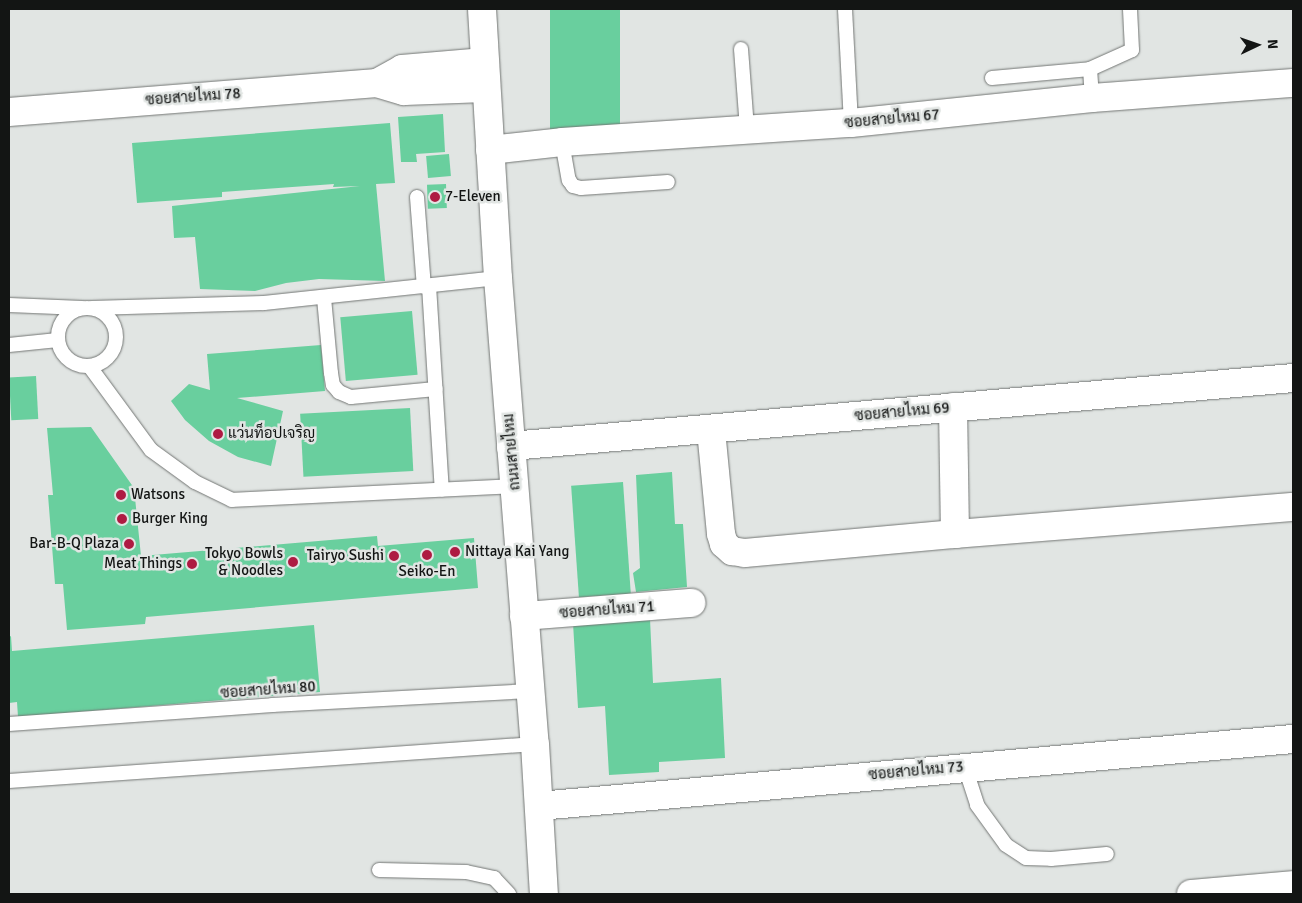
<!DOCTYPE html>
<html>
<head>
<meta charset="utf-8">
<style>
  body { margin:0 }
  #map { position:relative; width:1302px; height:903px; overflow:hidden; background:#e1e5e3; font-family:Signika,Sarabun,sans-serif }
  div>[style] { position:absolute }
  .building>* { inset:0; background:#69cf9e; transform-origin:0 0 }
  .roads { filter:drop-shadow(0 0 1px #737674) drop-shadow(0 0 1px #737674) }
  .lane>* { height:14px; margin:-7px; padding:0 7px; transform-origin:7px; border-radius:7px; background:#fff }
  .lane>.ring { margin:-7px; padding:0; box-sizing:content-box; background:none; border:14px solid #fff; border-radius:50% }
  .street>* { height:28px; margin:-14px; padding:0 14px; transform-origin:14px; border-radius:14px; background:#fff }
  .secondary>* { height:28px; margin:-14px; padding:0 14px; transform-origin:14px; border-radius:14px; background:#fff }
  .dots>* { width:14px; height:14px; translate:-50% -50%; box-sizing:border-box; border:2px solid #e1e5e3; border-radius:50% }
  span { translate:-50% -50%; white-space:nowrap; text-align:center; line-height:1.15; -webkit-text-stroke:5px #e1e5e3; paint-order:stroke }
  .street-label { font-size:15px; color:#131514 }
  .poi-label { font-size:15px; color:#131514 }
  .left { translate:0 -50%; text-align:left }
  .right { translate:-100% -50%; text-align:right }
  .frame { position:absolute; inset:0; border:10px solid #131514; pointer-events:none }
  .north { position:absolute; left:1232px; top:20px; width:50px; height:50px; -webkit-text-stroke:4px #e1e5e3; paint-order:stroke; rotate:87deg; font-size:14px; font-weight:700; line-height:20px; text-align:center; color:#131514 }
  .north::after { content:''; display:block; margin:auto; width:18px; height:22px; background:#131514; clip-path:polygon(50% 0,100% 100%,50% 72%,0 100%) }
</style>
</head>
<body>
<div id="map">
  <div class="building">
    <i style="left:550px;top:9px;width:70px;height:121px"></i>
    <i style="clip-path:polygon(443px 114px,445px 152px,416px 154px,417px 162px,401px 162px,398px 117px)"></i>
    <i style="clip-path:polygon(390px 123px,395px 183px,376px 184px,385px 281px,319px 279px,286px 283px,255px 291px,200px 289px,195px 237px,174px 238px,172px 206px,360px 186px,333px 187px,334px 184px,222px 192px,222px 197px,137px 203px,132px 143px)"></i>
    <i style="left:449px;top:154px;width:22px;height:23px;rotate:85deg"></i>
    <i style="left:446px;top:184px;width:24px;height:19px;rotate:88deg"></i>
    <i style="left:412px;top:311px;width:64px;height:72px;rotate:85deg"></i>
    <i style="clip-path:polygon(321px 345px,325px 391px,237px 398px,283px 411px,271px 466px,238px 457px,209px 441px,185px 420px,171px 401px,189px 384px,210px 390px,207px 354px)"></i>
    <i style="left:36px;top:376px;width:43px;height:27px;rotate:87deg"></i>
    <i style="left:410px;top:408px;width:63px;height:110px;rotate:87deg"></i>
    <i style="clip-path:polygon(91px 427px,134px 488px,141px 556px,377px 536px,378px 546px,474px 538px,478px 588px,146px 617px,145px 624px,67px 630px,63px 584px,55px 584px,48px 495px,53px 495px,47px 428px)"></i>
    <i style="clip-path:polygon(672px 472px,675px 524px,683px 524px,687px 587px,636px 592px,633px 573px,640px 568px,636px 475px)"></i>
    <i style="left:623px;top:482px;width:112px;height:52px;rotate:86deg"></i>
    <i style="clip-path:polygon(650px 619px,653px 683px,721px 678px,725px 758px,659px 762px,659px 772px,609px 775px,605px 706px,578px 708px,573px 623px)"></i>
    <i style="clip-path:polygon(314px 625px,320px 692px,18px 717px,17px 702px,9px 703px,9px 637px,11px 636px,12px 651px)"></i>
  </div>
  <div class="roads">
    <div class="lane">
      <i style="left:845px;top:9px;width:114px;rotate:87deg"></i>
      <i style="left:741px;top:49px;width:80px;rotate:85.7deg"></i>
      <i style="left:1090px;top:69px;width:29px;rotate:86deg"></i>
      <i style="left:992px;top:78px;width:98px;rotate:-5.2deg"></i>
      <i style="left:1090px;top:69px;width:46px;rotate:-24.3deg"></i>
      <i style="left:1132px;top:50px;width:41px;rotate:-92.8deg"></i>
      <i style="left:562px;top:142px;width:39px;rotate:80deg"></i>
      <i style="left:569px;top:180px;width:7px;rotate:56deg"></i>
      <i style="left:573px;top:186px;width:8px;rotate:14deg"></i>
      <i style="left:581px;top:188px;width:87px;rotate:-3.9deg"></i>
      <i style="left:417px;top:197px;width:90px;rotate:85.6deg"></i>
      <i style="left:429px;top:286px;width:204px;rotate:86.4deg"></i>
      <i style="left:324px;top:298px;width:75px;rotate:84.7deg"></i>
      <i style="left:331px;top:373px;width:12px;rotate:81deg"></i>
      <i style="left:333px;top:385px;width:9px;rotate:49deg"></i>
      <i style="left:339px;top:392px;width:13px;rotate:23deg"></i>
      <i style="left:351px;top:397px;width:85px;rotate:-5.4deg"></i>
      <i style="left:9px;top:305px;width:73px;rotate:2.4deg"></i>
      <i class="ring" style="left:58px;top:308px;width:44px;height:44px"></i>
      <i style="left:92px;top:308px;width:172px;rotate:-1.7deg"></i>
      <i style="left:264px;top:303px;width:235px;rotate:-6.1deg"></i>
      <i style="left:9px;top:345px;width:49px;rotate:-5.8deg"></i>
      <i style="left:90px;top:367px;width:103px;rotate:53.7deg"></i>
      <i style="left:151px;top:450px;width:54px;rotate:36deg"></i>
      <i style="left:195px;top:482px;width:41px;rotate:25.9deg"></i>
      <i style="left:232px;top:500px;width:283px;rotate:-2.8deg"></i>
      <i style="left:9px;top:724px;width:264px;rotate:-4.1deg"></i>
      <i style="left:272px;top:705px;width:257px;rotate:-3.1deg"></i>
      <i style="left:965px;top:767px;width:40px;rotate:72deg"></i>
      <i style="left:977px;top:805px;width:49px;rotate:54.1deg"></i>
      <i style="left:1006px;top:845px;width:24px;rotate:33deg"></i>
      <i style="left:1026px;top:858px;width:25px;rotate:2deg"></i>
      <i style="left:1051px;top:859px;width:56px;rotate:-5.1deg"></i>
      <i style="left:9px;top:781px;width:527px;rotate:-4.02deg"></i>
      <i style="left:379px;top:870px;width:87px;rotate:1.3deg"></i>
      <i style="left:466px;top:872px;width:29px;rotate:12deg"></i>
      <i style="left:494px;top:878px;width:22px;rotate:47deg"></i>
    </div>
    <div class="street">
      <i style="left:377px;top:83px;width:29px;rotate:-29deg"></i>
      <i style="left:402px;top:69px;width:83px;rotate:-4.8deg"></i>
      <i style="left:9px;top:112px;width:369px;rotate:-4.5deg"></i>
      <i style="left:377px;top:83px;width:28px;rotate:17deg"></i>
      <i style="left:404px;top:91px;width:81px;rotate:-2.1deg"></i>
      <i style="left:490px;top:150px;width:72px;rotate:-6.3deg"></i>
      <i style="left:562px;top:142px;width:290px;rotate:-3.8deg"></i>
      <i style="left:851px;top:123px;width:242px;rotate:-5.9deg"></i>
      <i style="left:1092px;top:98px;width:202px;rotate:-4.3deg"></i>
      <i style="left:953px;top:407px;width:127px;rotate:89.1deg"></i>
      <i style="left:711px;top:430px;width:104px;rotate:84.5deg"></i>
      <i style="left:721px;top:534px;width:10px;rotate:73deg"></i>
      <i style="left:724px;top:544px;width:11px;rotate:41deg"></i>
      <i style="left:732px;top:551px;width:13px;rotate:9deg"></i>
      <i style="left:745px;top:553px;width:211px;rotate:-5.2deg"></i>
      <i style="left:955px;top:534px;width:339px;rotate:-4.6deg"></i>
      <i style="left:511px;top:446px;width:785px;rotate:-4.97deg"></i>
      <i style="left:524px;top:616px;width:168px;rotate:-4.5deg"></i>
      <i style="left:539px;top:806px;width:757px;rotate:-5.08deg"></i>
      <i style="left:1191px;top:894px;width:102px;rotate:-5deg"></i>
    </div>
    <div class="secondary">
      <i style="left:482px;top:9px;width:269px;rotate:86.6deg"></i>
      <i style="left:498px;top:278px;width:467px;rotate:85.5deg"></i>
      <i style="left:535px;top:744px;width:150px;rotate:86.6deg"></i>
    </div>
  </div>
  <div class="dots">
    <i style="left:435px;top:197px;background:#ae1b42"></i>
    <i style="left:218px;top:434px;background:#ae1b42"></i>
    <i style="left:121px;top:495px;background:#ae1b42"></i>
    <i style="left:122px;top:519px;background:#ae1b42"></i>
    <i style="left:129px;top:544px;background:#ae1b42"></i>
    <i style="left:455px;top:552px;background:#ae1b42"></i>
    <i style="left:427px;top:555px;background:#ae1b42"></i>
    <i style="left:394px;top:556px;background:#ae1b42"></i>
    <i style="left:293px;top:562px;background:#ae1b42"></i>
    <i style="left:192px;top:564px;background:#ae1b42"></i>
  </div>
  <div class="street-label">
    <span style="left:193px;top:97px;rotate:-4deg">ซอยสายไหม 78</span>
    <span style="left:892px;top:119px;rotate:-5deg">ซอยสายไหม 67</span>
    <span style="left:902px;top:412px;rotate:-5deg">ซอยสายไหม 69</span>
    <span style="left:512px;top:452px;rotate:-95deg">ถนนสายไหม</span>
    <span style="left:607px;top:610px;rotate:-4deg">ซอยสายไหม 71</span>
    <span style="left:268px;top:690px;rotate:-4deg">ซอยสายไหม 80</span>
    <span style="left:916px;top:771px;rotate:-5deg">ซอยสายไหม 73</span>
  </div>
  <div class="poi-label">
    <span class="left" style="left:445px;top:197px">7-Eleven</span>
    <span class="left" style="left:228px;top:434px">แว่นท็อปเจริญ</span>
    <span class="left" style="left:131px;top:495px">Watsons</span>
    <span class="left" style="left:132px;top:519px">Burger King</span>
    <span class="right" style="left:119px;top:544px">Bar-B-Q Plaza</span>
    <span class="left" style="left:465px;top:552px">Nittaya Kai Yang</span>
    <span class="right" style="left:283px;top:562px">Tokyo Bowls<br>&amp; Noodles</span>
    <span class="right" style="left:384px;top:556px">Tairyo Sushi</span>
    <span class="right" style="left:182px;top:564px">Meat Things</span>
    <span style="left:427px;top:572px">Seiko-En</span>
  </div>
  <div class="frame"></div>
  <div class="north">N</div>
</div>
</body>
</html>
